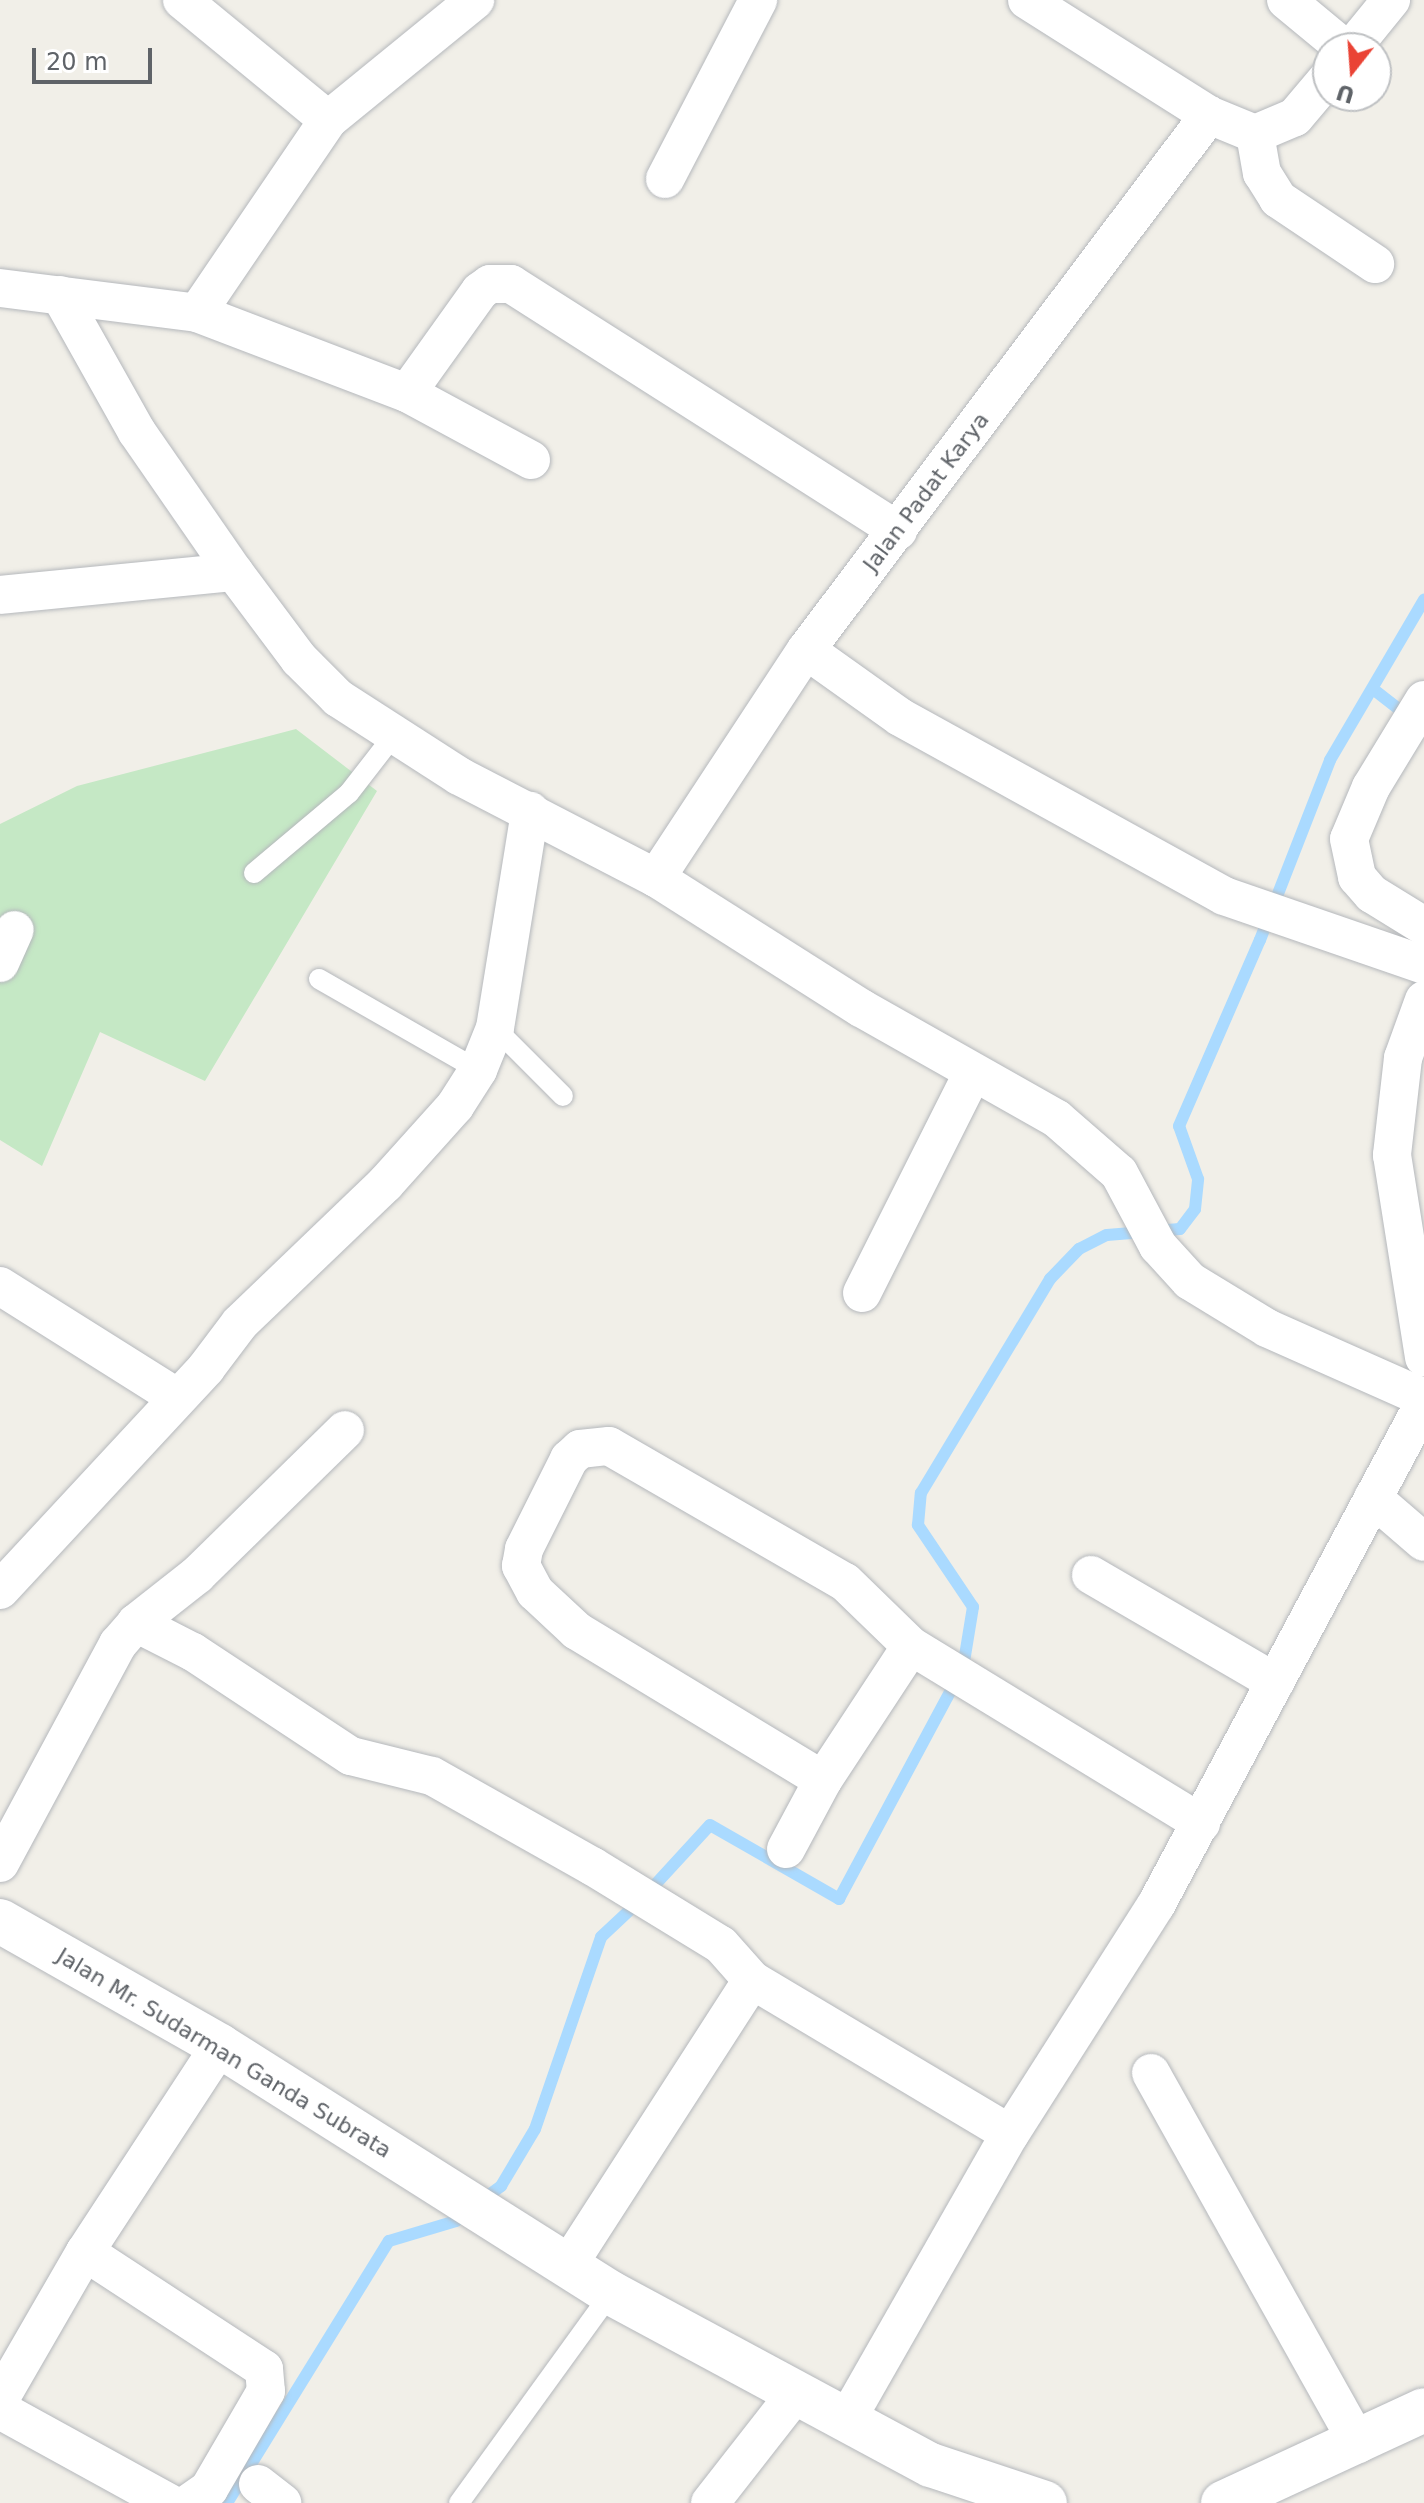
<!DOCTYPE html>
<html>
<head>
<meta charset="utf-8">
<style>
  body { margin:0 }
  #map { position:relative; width:1424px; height:2503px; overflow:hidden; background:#f1efe8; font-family:"DejaVu Sans",sans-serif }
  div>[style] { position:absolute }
  .green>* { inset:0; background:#c5e8c5 }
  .stream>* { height:12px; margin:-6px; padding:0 6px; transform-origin:6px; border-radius:6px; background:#aadaff }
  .roads { filter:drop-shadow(0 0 2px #b5b8bc) drop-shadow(0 0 2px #b5b8bc) }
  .lane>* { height:20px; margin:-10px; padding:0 10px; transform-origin:10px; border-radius:10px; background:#fff }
  .street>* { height:38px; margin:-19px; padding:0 19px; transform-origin:19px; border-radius:19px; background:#fff }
  .secondary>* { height:44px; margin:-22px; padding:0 22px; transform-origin:22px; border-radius:22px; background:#fff }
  span { translate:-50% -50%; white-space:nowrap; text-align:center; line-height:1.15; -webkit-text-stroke:7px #fff; paint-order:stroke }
  .street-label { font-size:22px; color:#5f6368 }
  .north { position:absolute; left:1312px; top:32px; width:80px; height:80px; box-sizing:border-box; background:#fff; border:2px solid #bfc1c3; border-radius:50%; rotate:197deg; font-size:22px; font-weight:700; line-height:32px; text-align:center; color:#5f6368 }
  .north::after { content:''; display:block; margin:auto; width:28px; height:36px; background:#ea4335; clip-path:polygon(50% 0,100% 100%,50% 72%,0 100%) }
  .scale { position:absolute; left:32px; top:48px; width:120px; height:36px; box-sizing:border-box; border:4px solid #5f6368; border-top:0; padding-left:10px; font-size:24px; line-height:28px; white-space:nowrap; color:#5f6368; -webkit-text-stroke:6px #fff; paint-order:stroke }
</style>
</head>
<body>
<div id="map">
  <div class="green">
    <i style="clip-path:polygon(296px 729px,377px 791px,205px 1081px,100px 1032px,42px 1166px,0 1140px,0 824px,77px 786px)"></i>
  </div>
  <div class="stream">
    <i style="left:1373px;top:689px;width:46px;rotate:37.9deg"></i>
    <i style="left:653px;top:1887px;width:84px;rotate:-47.4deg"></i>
    <i style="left:710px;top:1825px;width:149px;rotate:29.8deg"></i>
    <i style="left:839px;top:1899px;width:262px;rotate:-61.8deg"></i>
    <i style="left:963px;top:1668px;width:62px;rotate:-80.7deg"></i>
    <i style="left:973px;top:1607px;width:99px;rotate:-123.9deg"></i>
    <i style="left:918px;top:1525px;width:32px;rotate:-85deg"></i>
    <i style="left:921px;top:1493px;width:250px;rotate:-58.9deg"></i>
    <i style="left:1050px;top:1279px;width:42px;rotate:-46deg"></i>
    <i style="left:1079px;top:1249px;width:31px;rotate:-27deg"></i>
    <i style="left:1107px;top:1235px;width:73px;rotate:-4.7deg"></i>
    <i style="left:1180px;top:1229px;width:25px;rotate:-53deg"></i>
    <i style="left:1195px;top:1209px;width:30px;rotate:-84deg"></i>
    <i style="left:1198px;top:1179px;width:56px;rotate:-109.7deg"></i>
    <i style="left:1179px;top:1126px;width:203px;rotate:-66.5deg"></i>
    <i style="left:1260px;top:940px;width:193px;rotate:-68.7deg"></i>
    <i style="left:1330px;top:760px;width:186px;rotate:-59.6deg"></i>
    <i style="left:482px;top:2200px;width:24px;rotate:-36deg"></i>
    <i style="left:501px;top:2186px;width:66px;rotate:-59.2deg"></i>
    <i style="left:535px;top:2129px;width:203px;rotate:-71deg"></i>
    <i style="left:601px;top:1937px;width:40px;rotate:-43deg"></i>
    <i style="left:227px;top:2503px;width:308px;rotate:-58.3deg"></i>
    <i style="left:389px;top:2241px;width:70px;rotate:-16.6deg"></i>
    <i style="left:456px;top:2221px;width:16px;rotate:-40deg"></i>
  </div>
  <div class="roads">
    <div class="lane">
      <i style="left:254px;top:873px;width:124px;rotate:-40.1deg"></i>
      <i style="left:349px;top:793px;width:73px;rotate:-52.2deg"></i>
      <i style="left:319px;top:979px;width:183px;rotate:29.8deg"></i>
      <i style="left:495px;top:1028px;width:96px;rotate:45deg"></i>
      <i style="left:459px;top:2503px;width:259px;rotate:-54.1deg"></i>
    </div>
    <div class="street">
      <i style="left:182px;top:0;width:189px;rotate:39.4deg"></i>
      <i style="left:1027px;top:0;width:215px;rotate:32.3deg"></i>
      <i style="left:1209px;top:115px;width:50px;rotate:22.4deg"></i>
      <i style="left:1255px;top:134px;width:43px;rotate:-23deg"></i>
      <i style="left:1295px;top:117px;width:51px;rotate:-49.8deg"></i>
      <i style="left:1286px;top:0;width:75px;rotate:39.6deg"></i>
      <i style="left:1352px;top:48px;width:62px;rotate:-50.9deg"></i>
      <i style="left:1255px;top:134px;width:40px;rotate:80deg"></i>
      <i style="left:1262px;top:173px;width:31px;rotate:58deg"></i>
      <i style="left:1278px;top:199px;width:117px;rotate:33.8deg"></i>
      <i style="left:665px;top:179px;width:202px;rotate:-62.5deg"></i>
      <i style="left:0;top:288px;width:199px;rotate:7.2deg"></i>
      <i style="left:197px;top:313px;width:225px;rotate:20.9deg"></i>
      <i style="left:407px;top:393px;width:141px;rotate:28.4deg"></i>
      <i style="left:60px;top:295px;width:157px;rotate:60.7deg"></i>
      <i style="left:137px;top:432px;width:170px;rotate:55.3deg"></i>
      <i style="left:234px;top:572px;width:109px;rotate:53.2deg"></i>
      <i style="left:299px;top:659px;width:55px;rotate:45deg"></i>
      <i style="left:338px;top:698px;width:144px;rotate:32.8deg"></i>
      <i style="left:459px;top:776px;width:222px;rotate:27.4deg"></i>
      <i style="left:656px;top:878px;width:243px;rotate:32.4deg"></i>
      <i style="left:861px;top:1008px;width:225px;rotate:29.5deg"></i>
      <i style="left:1057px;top:1119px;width:82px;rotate:41.1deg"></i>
      <i style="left:1119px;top:1173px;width:83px;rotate:61.9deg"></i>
      <i style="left:1158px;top:1246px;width:47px;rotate:47.6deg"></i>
      <i style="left:1190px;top:1281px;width:90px;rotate:31.4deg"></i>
      <i style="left:1267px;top:1328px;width:172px;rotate:24deg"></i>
      <i style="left:197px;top:313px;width:233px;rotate:-55.8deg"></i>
      <i style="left:328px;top:120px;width:190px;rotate:-39.2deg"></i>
      <i style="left:407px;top:393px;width:125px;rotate:-54.4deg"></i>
      <i style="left:480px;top:291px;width:12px;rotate:-35deg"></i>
      <i style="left:490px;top:284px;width:21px"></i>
      <i style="left:511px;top:284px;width:459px;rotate:32.5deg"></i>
      <i style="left:0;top:595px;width:235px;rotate:-5.6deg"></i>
      <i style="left:806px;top:650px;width:115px;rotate:35.5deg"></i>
      <i style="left:900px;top:717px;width:370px;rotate:28.9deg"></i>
      <i style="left:1224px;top:896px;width:212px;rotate:19deg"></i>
      <i style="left:1424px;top:700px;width:102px;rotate:121.3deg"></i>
      <i style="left:1371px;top:787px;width:56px;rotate:112.9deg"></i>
      <i style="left:1349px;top:839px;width:39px;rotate:78deg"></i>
      <i style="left:1357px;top:877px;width:23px;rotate:49deg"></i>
      <i style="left:1372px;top:894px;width:61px;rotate:31.6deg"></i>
      <i style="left:656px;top:878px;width:273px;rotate:-56.7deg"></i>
      <i style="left:806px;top:650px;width:670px;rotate:-53.01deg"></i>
      <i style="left:0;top:963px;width:36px;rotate:-66deg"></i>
      <i style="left:1424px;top:1000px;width:62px;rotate:109.9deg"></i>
      <i style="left:1403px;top:1058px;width:98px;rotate:96.5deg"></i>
      <i style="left:1392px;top:1155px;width:205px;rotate:81deg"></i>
      <i style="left:0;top:1286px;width:210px;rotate:32.2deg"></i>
      <i style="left:862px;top:1293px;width:247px;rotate:-63.3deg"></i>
      <i style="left:1373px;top:1498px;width:67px;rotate:40.8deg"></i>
      <i style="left:1091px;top:1575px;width:213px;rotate:30.2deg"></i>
      <i style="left:0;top:1590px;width:303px;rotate:-47.1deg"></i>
      <i style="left:206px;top:1368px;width:56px;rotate:-52.9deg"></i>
      <i style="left:240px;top:1323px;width:201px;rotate:-43.8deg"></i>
      <i style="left:385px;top:1184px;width:105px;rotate:-48.1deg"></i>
      <i style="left:455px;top:1106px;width:43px;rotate:-57.4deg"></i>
      <i style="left:478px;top:1070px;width:45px;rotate:-68deg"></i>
      <i style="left:495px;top:1028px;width:220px;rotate:-80.8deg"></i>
      <i style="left:136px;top:1623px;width:64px;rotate:27deg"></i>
      <i style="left:193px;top:1652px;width:189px;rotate:33.4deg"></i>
      <i style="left:351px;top:1756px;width:83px;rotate:13.9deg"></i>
      <i style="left:432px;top:1776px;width:184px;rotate:29.4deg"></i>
      <i style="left:592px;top:1866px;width:151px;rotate:31.5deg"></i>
      <i style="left:721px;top:1945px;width:47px;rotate:48.5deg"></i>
      <i style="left:823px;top:1780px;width:288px;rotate:-148.8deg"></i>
      <i style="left:577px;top:1631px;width:57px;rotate:-137.1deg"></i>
      <i style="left:535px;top:1592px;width:30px;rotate:-118deg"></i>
      <i style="left:521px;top:1566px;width:17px;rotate:-80deg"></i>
      <i style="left:524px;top:1549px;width:101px;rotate:-63.4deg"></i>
      <i style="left:569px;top:1459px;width:15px;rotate:-42deg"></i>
      <i style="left:580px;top:1449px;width:29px;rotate:-6deg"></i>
      <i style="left:609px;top:1446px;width:272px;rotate:30deg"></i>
      <i style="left:845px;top:1582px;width:92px;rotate:44.1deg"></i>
      <i style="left:911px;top:1646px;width:340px;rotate:31.4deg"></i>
      <i style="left:786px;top:1849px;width:78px;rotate:-61.8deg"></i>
      <i style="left:823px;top:1780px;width:160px;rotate:-56.7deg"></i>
      <i style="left:0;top:1863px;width:249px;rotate:-61.7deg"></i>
      <i style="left:118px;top:1644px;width:28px;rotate:-49deg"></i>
      <i style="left:136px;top:1623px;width:78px;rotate:-38.2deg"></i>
      <i style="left:197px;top:1575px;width:207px;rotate:-44.4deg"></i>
      <i style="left:1151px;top:2073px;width:425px;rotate:60.8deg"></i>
      <i style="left:85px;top:2252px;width:214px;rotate:33.2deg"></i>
      <i style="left:264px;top:2369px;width:22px;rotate:85deg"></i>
      <i style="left:266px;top:2391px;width:113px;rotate:120.2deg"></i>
      <i style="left:209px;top:2489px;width:24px;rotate:145deg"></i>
      <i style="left:567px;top:2267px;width:341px;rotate:-57.2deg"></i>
      <i style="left:752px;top:1980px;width:300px;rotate:30.8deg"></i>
      <i style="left:0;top:2399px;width:170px;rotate:-60deg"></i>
      <i style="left:85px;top:2252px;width:246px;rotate:-56.8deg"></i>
      <i style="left:0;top:2410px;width:193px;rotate:28.8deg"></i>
      <i style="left:846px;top:2421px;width:331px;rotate:-60.3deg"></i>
      <i style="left:1010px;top:2134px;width:272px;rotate:-57.5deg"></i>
      <i style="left:1156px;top:1905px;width:569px;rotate:-61.9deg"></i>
      <i style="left:258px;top:2484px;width:31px;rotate:38deg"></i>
      <i style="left:710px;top:2503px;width:140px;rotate:-52deg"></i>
    </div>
    <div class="secondary">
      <i style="left:0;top:1921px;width:253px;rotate:29.6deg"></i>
      <i style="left:220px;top:2046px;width:462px;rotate:32.3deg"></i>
      <i style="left:611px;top:2293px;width:363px;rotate:28.3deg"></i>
      <i style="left:931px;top:2465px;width:120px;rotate:18.4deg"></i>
      <i style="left:1223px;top:2503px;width:221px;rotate:-24.8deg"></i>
    </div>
  </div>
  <div class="street-label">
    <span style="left:926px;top:492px;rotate:-53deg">Jalan Padat Karya</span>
    <span style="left:224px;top:2053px;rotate:31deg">Jalan Mr. Sudarman Ganda Subrata</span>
  </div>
  <div class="north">U</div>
  <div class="scale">20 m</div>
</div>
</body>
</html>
